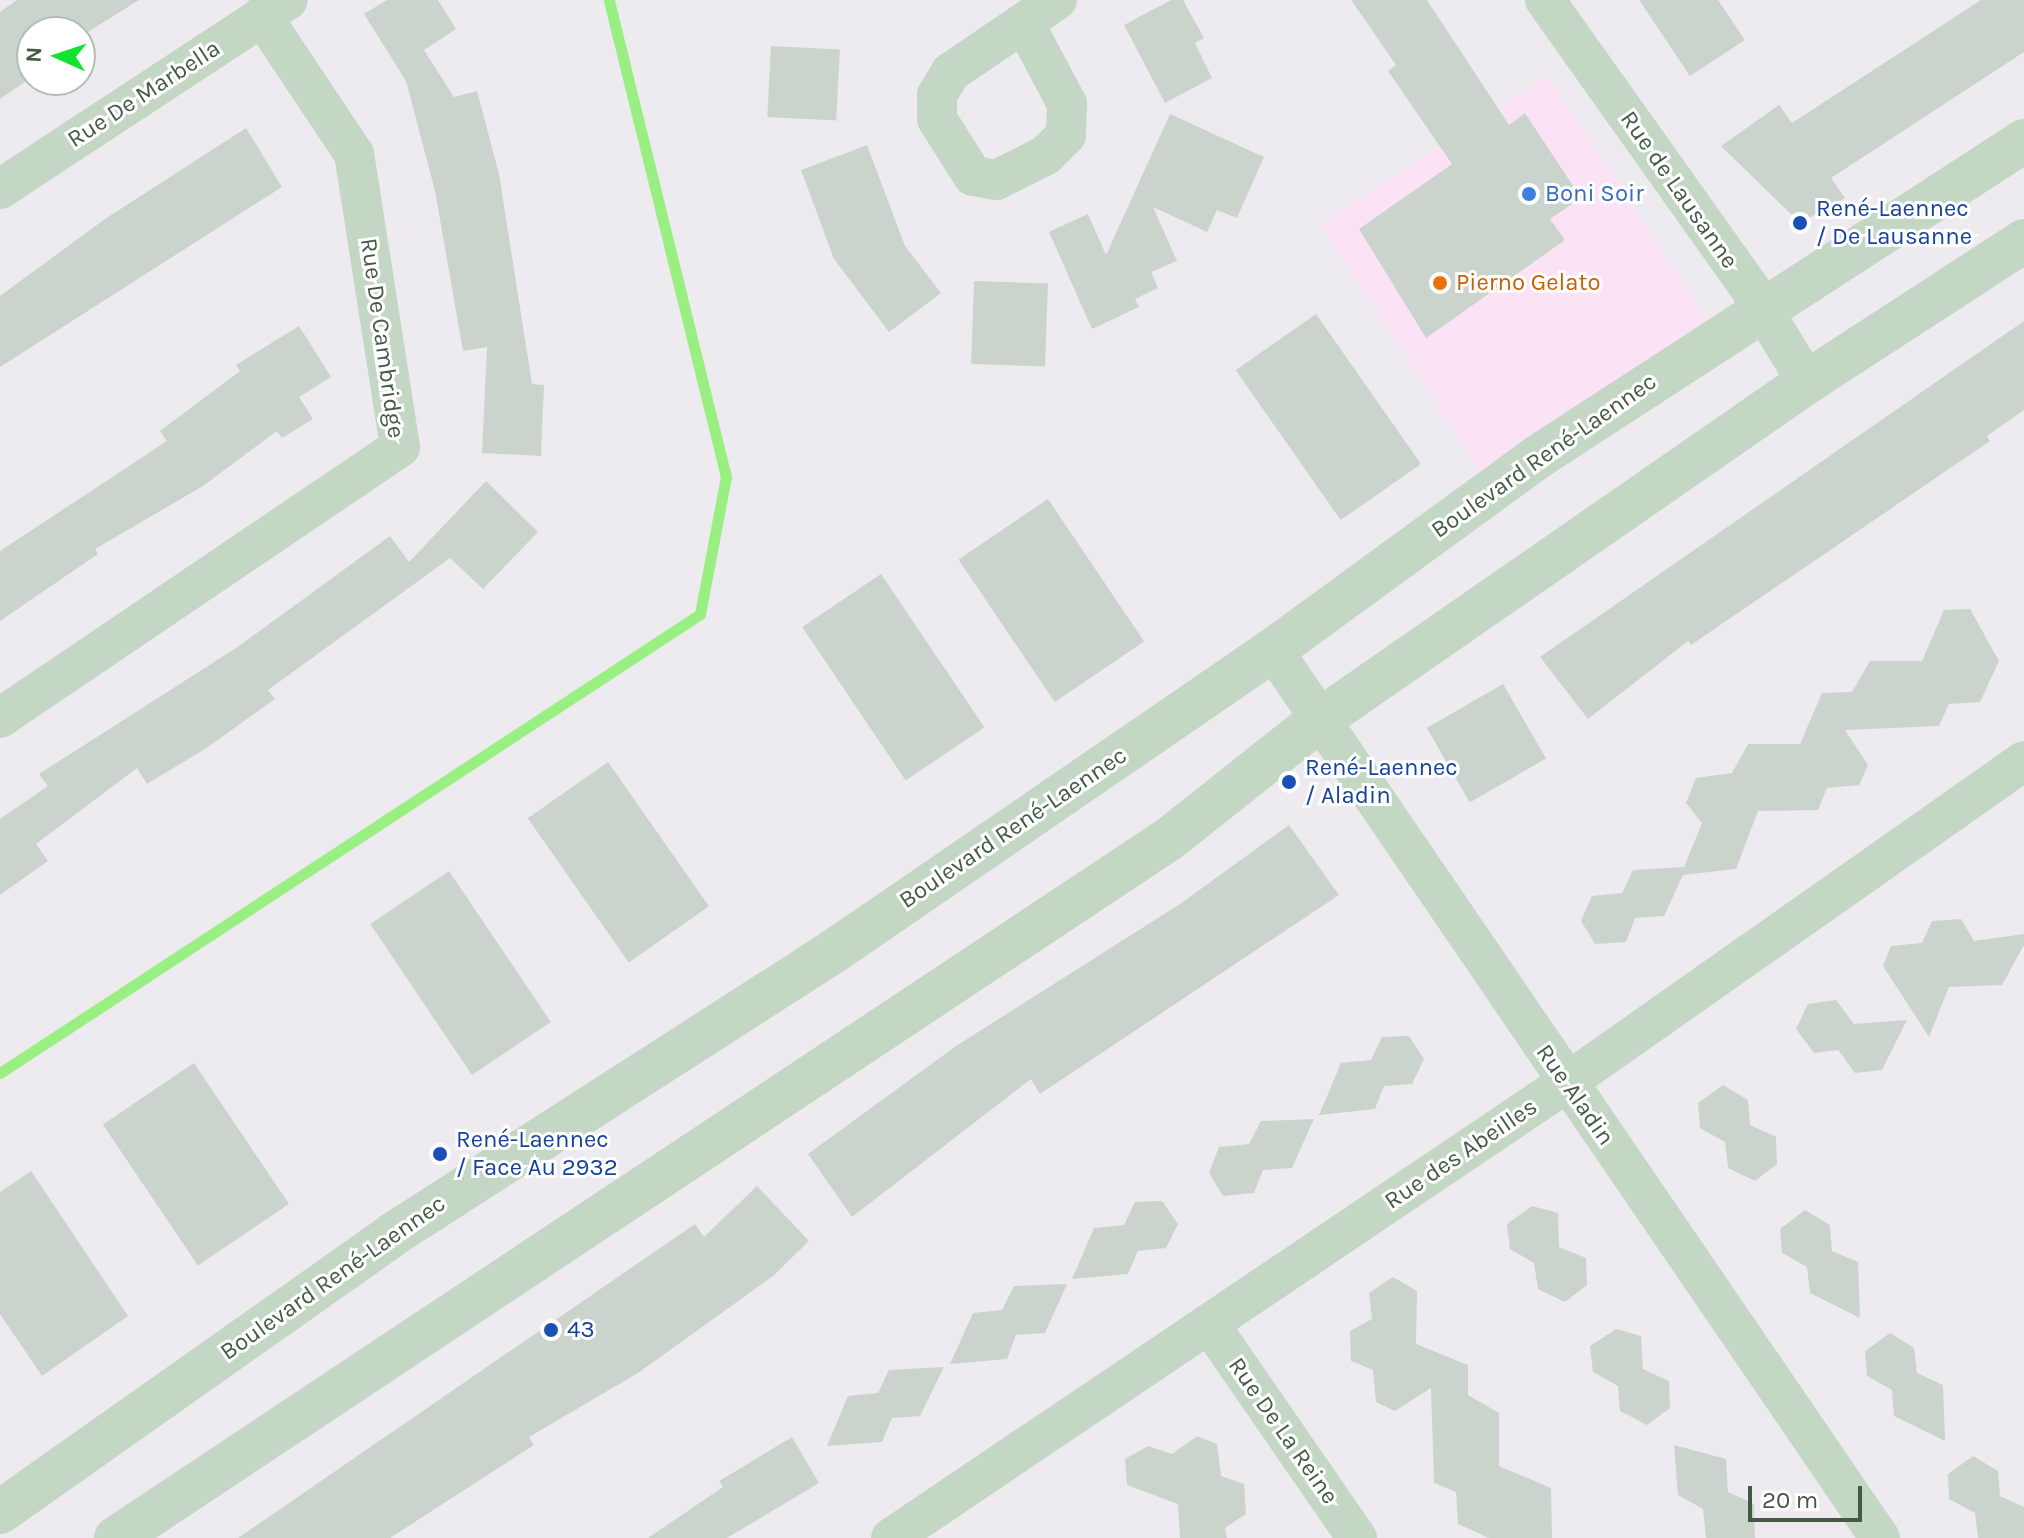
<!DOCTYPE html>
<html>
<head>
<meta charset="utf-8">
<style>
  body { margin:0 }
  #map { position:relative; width:2024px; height:1538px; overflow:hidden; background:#edebef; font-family:Karla,sans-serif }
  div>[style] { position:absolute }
  .commercial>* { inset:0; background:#fce2f5; transform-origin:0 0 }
  .stream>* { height:11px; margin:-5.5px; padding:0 5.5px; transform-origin:5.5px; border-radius:5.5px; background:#99ef81 }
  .building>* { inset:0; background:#cad4cd; transform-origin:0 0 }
  .minor>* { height:40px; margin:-20px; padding:0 20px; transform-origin:20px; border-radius:20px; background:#c4d7c5 }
  .tertiary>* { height:44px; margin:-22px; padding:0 22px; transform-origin:22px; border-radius:22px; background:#c4d7c5 }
  .dots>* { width:22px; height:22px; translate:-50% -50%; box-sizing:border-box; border:4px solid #fff; border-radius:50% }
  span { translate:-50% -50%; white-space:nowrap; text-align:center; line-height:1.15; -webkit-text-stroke:6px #fff; paint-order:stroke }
  .street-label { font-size:24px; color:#445a45 }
  .shop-label { font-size:24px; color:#366cbe }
  .left { translate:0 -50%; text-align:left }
  .transit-label { font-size:24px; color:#164399 }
  .food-label { font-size:24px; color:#c56008 }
  .north { position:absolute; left:16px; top:16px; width:80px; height:80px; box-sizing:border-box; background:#fff; border:2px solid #b4bdb5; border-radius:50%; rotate:273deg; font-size:22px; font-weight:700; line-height:32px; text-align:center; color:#445a45 }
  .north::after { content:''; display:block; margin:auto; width:28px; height:36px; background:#11e32f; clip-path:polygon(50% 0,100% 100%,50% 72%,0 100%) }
  .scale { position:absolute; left:1748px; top:1486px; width:114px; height:36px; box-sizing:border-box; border:4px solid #445a45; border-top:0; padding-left:10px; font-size:24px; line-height:28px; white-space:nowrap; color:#445a45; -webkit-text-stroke:6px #fff; paint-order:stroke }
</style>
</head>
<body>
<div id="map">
  <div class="commercial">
    <i style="left:1548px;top:76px;width:312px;height:272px;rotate:57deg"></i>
  </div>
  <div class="stream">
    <i style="left:0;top:1073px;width:837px;rotate:-33.25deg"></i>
    <i style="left:700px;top:614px;width:139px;rotate:-79.3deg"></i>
    <i style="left:726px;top:477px;width:491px;rotate:-103.8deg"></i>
  </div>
  <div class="building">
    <i style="clip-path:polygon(17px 0,139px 0,80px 37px,80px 32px,32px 32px,32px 77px,0 99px,0 12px)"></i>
    <i style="clip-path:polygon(387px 0,438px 0,456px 29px,424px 50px,454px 97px,477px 91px,499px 174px,532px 384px,544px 385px,541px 456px,482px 453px,487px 347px,463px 351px,435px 191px,406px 81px,364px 14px)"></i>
    <i style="clip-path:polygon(1171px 0,1183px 0,1204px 38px,1195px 43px,1212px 78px,1165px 103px,1124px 25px)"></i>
    <i style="clip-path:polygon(1351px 0,1427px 0,1509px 125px,1525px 113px,1581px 198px,1550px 219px,1565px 240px,1426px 338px,1359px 229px,1452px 164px,1388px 71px,1396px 65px)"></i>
    <i style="clip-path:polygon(1639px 0,1718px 0,1745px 40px,1690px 76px)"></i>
    <i style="clip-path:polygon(1981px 0,2024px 0,2024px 52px,1831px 178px,1845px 198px,1800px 223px,1721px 146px,1779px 105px,1792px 123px)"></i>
    <i style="left:771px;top:46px;width:69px;height:71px;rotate:3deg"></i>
    <i style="clip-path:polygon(1170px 114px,1264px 157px,1237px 218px,1217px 210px,1207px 232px,1153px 207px,1177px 261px,1151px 272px,1158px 288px,1135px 299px,1139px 307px,1092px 329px,1049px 232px,1088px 214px,1106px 255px)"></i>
    <i style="clip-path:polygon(246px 128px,282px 187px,0 367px,0 296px,105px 219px)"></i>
    <i style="clip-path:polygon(867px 145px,905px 246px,941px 293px,889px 332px,834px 259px,801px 170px)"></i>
    <i style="left:974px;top:281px;width:74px;height:83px;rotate:2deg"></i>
    <i style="left:1316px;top:314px;width:183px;height:98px;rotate:55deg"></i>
    <i style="clip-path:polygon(2024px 321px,2024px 410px,1987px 436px,1990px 441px,1691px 645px,1688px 641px,1588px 719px,1540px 657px)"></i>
    <i style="clip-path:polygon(299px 326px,331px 377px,299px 397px,313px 419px,282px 438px,277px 431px,203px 486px,95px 549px,98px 554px,0 621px,0 551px,167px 441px,160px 431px,240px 371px,236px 365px)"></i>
    <i style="clip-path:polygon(486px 481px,538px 532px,483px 589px,450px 558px,268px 690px,275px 699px,205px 749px,147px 784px,137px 768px,36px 844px,48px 861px,0 895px,0 819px,48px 786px,39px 774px,236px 648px,390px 536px,409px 562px)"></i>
    <i style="left:1048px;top:499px;width:172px;height:108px;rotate:56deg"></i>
    <i style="left:881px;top:574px;width:185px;height:95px;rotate:56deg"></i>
    <i style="clip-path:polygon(1970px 609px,1999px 661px,1980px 702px,1949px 704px,1939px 726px,1845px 730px,1868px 765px,1859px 785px,1827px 788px,1818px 810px,1758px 811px,1736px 869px,1683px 875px,1664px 916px,1635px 918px,1626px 942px,1595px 944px,1581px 921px,1592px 896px,1622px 893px,1633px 870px,1684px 867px,1702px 823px,1686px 803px,1696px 778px,1732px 773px,1748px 744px,1800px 744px,1822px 693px,1852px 692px,1870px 661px,1922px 661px,1944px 610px)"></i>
    <i style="left:1503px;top:684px;width:86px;height:88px;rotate:60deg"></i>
    <i style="left:608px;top:762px;width:176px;height:98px;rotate:55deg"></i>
    <i style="clip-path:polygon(1289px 825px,1339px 895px,1040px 1094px,1031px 1079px,852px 1217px,808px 1154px,956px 1046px,1180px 904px)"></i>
    <i style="left:449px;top:871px;width:182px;height:95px;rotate:56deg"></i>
    <i style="clip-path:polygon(1961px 919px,1974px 941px,2024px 934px,2024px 945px,2002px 985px,1949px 987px,1929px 1037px,1883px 966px,1891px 946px,1922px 943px,1932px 921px)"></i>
    <i style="clip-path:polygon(1836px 1000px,1854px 1024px,1907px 1020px,1882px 1070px,1855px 1073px,1838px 1050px,1814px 1053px,1796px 1029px,1808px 1004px)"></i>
    <i style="clip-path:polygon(1409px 1036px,1424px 1059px,1412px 1084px,1384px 1086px,1375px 1109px,1319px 1115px,1341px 1063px,1371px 1060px,1382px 1037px)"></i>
    <i style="left:194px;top:1063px;width:170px;height:110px;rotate:56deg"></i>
    <i style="clip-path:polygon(1723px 1085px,1748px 1100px,1750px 1125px,1776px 1137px,1777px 1164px,1755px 1181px,1728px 1168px,1725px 1142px,1700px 1128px,1698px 1103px)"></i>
    <i style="clip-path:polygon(1314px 1119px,1292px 1168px,1263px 1170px,1254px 1193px,1223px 1196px,1209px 1173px,1219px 1147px,1249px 1144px,1261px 1121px)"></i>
    <i style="clip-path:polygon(31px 1171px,128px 1316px,42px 1376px,0 1314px,0 1192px)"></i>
    <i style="clip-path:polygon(757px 1186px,809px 1241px,773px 1276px,638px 1373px,529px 1437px,534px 1445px,390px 1538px,238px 1538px,695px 1224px,704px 1237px)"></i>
    <i style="clip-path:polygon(1162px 1201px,1178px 1224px,1166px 1248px,1138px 1251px,1128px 1274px,1072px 1279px,1094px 1228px,1124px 1225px,1135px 1202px)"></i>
    <i style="clip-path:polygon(1532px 1206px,1558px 1213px,1559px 1247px,1586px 1258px,1587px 1285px,1565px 1302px,1538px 1289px,1534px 1263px,1510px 1249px,1507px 1224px)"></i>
    <i style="clip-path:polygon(1805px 1210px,1830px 1225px,1832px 1251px,1858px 1262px,1860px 1318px,1810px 1293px,1807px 1267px,1782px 1253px,1780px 1229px)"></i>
    <i style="clip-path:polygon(1393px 1277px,1417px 1291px,1416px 1344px,1468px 1365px,1468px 1395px,1499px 1413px,1499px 1466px,1551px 1488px,1552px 1538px,1489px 1538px,1458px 1524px,1456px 1492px,1434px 1483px,1431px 1388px,1395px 1411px,1376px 1402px,1373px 1370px,1351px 1361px,1350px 1331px,1372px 1319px,1369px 1293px)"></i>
    <i style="clip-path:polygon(1067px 1284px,1045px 1333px,1016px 1335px,1007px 1359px,950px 1364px,973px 1313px,1002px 1310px,1014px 1286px)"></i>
    <i style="clip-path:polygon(1616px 1329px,1641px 1336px,1643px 1369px,1669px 1381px,1670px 1408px,1647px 1425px,1620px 1411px,1618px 1386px,1593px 1372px,1590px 1346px)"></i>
    <i style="clip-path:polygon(1890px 1333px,1914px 1348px,1917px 1373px,1943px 1385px,1945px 1441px,1894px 1416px,1892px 1390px,1867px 1376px,1865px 1351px)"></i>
    <i style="clip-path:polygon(944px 1367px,920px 1416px,892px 1418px,882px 1442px,827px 1446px,848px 1396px,878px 1393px,889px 1370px)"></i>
    <i style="clip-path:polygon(1197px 1436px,1217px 1444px,1221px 1476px,1244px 1484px,1246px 1514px,1225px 1528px,1227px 1538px,1180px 1538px,1178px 1504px,1127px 1485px,1125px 1459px,1148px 1446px,1172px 1454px)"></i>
    <i style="clip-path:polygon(792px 1437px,819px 1483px,727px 1538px,648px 1538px,723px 1487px,719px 1481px)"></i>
    <i style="clip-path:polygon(1674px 1445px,1726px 1459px,1728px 1492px,1754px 1504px,1755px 1538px,1706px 1538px,1703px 1509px,1678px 1495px)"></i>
    <i style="clip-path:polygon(1973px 1456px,1998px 1471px,2000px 1496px,2024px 1507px,2024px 1538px,1978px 1538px,1975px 1513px,1949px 1499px,1948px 1474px)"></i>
  </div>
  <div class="minor">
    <i style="left:1545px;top:0;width:356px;rotate:54.6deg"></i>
    <i style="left:1751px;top:290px;width:108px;rotate:58.7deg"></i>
    <i style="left:1024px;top:23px;width:92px;rotate:62deg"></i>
    <i style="left:1067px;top:104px;width:31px;rotate:92deg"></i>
    <i style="left:1066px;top:135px;width:28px;rotate:135deg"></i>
    <i style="left:1046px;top:155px;width:56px;rotate:153.4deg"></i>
    <i style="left:996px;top:180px;width:23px;rotate:-170deg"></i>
    <i style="left:973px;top:176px;width:67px;rotate:-122.3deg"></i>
    <i style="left:937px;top:119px;width:24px;rotate:-90deg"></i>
    <i style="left:937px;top:95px;width:27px;rotate:-59deg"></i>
    <i style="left:951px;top:72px;width:128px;rotate:-34.2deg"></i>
    <i style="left:0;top:189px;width:344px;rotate:-33.3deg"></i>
    <i style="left:1273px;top:650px;width:1076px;rotate:55.65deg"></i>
    <i style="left:0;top:718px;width:483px;rotate:-34.1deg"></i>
    <i style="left:400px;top:447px;width:297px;rotate:-98.9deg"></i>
    <i style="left:354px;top:154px;width:166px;rotate:-123.7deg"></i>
    <i style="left:1210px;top:1325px;width:259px;rotate:55.4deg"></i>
    <i style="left:891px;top:1538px;width:814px;rotate:-33.98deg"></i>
    <i style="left:1566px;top:1083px;width:560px;rotate:-35.11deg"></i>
  </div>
  <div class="tertiary">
    <i style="left:0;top:1512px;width:480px;rotate:-35.2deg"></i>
    <i style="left:392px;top:1235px;width:525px;rotate:-32.72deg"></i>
    <i style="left:834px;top:951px;width:532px;rotate:-34.44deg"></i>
    <i style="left:1273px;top:650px;width:326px;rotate:-36.1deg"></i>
    <i style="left:1536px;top:458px;width:582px;rotate:-33.01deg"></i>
    <i style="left:116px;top:1538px;width:1264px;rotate:-33.58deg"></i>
    <i style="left:1169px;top:839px;width:190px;rotate:-38.4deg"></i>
    <i style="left:1318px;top:721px;width:595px;rotate:-34.73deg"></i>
    <i style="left:1807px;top:382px;width:259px;rotate:-33deg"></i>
  </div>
  <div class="dots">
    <i style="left:1529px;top:194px;background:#3f7fe0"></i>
    <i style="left:1800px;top:223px;background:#1a4fb4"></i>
    <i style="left:1440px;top:283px;background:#e8710a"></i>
    <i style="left:1289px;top:782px;background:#1a4fb4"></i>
    <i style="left:440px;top:1154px;background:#1a4fb4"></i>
    <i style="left:551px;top:1330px;background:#1a4fb4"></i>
  </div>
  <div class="street-label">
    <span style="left:144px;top:94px;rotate:-33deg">Rue De Marbella</span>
    <span style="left:1679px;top:190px;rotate:55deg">Rue de Lausanne</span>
    <span style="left:382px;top:338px;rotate:82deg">Rue De Cambridge</span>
    <span style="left:1544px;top:456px;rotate:-35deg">Boulevard René-Laennec</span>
    <span style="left:1013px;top:828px;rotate:-34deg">Boulevard René-Laennec</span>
    <span style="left:1575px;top:1095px;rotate:55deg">Rue Aladin</span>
    <span style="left:1461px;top:1154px;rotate:-34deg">Rue des Abeilles</span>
    <span style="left:333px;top:1278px;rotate:-35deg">Boulevard René-Laennec</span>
    <span style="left:1283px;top:1431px;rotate:55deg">Rue De La Reine</span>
  </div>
  <div class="shop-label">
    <span class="left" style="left:1545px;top:194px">Boni Soir</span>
  </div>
  <div class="transit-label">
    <span class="left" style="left:1816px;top:223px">René-Laennec<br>/ De Lausanne</span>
    <span class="left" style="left:1305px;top:782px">René-Laennec<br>/ Aladin</span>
    <span class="left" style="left:456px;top:1154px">René-Laennec<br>/ Face Au 2932</span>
    <span class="left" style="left:567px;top:1330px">43</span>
  </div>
  <div class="food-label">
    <span class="left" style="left:1456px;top:283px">Pierno Gelato</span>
  </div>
  <div class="north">N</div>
  <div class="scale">20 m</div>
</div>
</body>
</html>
